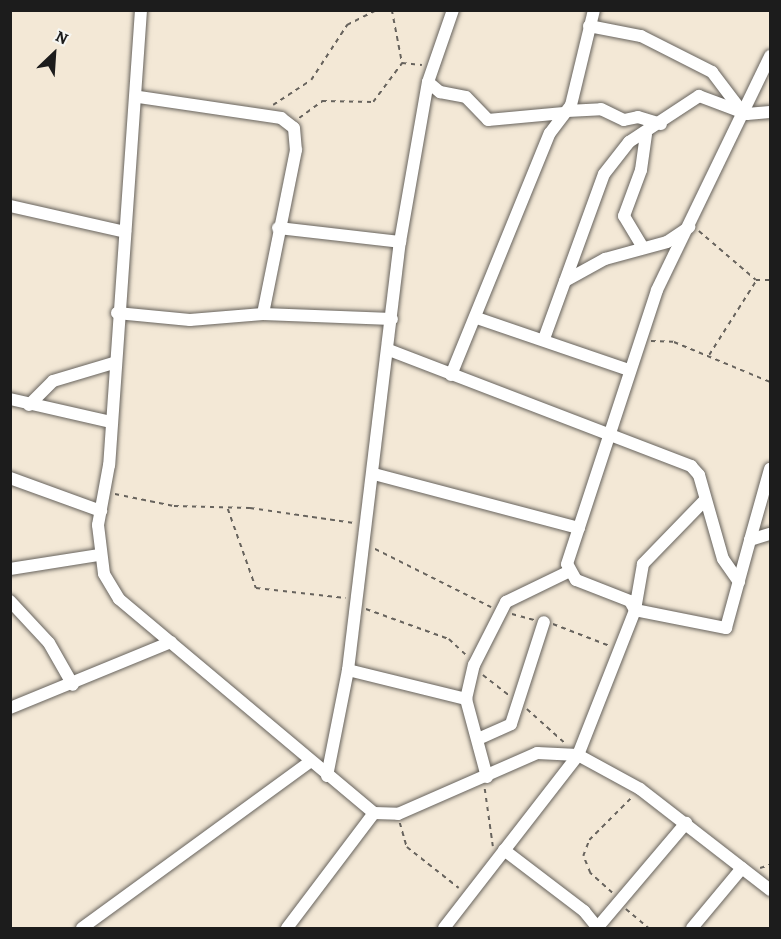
<!DOCTYPE html>
<html>
<head>
<meta charset="utf-8">
<style>
  body { margin:0 }
  #map { position:relative; width:781px; height:939px; overflow:hidden; background:#f3e8d6; font-family:Alegreya,serif }
  div>[style] { position:absolute }
  .path>* { height:1.5px; margin-top:-0.75px; transform-origin:0; background:repeating-linear-gradient(90deg,#67635d 0 4.5px,transparent 0 9px) }
  .roads { filter:drop-shadow(0 0 2px #67635d) drop-shadow(0 0 2px #67635d) }
  .minor>* { height:12px; margin:-6px; padding:0 6px; transform-origin:6px; border-radius:6px; background:#fff }
  span { translate:-50% -50%; white-space:nowrap; text-align:center; line-height:1.15; -webkit-text-stroke:4.5px #f6f6f2; paint-order:stroke }
  .frame { position:absolute; inset:0; border:12px solid #1c1c1c; pointer-events:none }
  .north { position:absolute; left:24px; top:24px; width:60px; height:60px; -webkit-text-stroke:4px #f6f6f2; paint-order:stroke; rotate:25deg; font-size:16px; font-weight:700; line-height:24px; text-align:center; color:#1c1c1c }
  .north::after { content:''; display:block; margin:auto; width:21px; height:27px; background:#1c1c1c; clip-path:polygon(50% 0,100% 100%,50% 72%,0 100%) }
</style>
</head>
<body>
<div id="map">
  <div class="path">
    <i style="left:392px;top:10px;width:53px;rotate:79.1deg"></i>
    <i style="left:273px;top:105px;width:45px;rotate:-33.3deg"></i>
    <i style="left:311px;top:80px;width:66px;rotate:-56.8deg"></i>
    <i style="left:347px;top:25px;width:33px;rotate:-27deg"></i>
    <i style="left:299px;top:118px;width:29px;rotate:-36deg"></i>
    <i style="left:322px;top:101px;width:51px;rotate:1.1deg"></i>
    <i style="left:373px;top:102px;width:49px;rotate:-53.4deg"></i>
    <i style="left:402px;top:63px;width:20px;rotate:6deg"></i>
    <i style="left:699px;top:231px;width:75px;rotate:40.7deg"></i>
    <i style="left:756px;top:280px;width:14px"></i>
    <i style="left:651px;top:341px;width:23px;rotate:2deg"></i>
    <i style="left:674px;top:342px;width:104px;rotate:22.6deg"></i>
    <i style="left:709px;top:355px;width:88px;rotate:-57.6deg"></i>
    <i style="left:115px;top:494px;width:60px;rotate:11.5deg"></i>
    <i style="left:174px;top:506px;width:76px;rotate:1.5deg"></i>
    <i style="left:250px;top:508px;width:105px;rotate:8.2deg"></i>
    <i style="left:228px;top:509px;width:84px;rotate:70.5deg"></i>
    <i style="left:256px;top:588px;width:90px;rotate:6.4deg"></i>
    <i style="left:375px;top:549px;width:130px;rotate:26.6deg"></i>
    <i style="left:366px;top:609px;width:88px;rotate:19.9deg"></i>
    <i style="left:449px;top:639px;width:23px;rotate:43deg"></i>
    <i style="left:512px;top:614px;width:23px;rotate:15deg"></i>
    <i style="left:553px;top:624px;width:61px;rotate:21.1deg"></i>
    <i style="left:483px;top:675px;width:33px;rotate:38deg"></i>
    <i style="left:527px;top:709px;width:52px;rotate:41.9deg"></i>
    <i style="left:485px;top:789px;width:58px;rotate:82deg"></i>
    <i style="left:400px;top:823px;width:25px;rotate:74deg"></i>
    <i style="left:407px;top:847px;width:66px;rotate:38.3deg"></i>
    <i style="left:760px;top:868px;width:10px;rotate:-17deg"></i>
    <i style="left:612px;top:893px;width:30px;rotate:-138deg"></i>
    <i style="left:590px;top:873px;width:18px;rotate:-112deg"></i>
    <i style="left:583px;top:856px;width:17px;rotate:-69deg"></i>
    <i style="left:589px;top:840px;width:62px;rotate:-45deg"></i>
    <i style="left:626px;top:909px;width:30px;rotate:40deg"></i>
  </div>
  <div class="roads">
    <div class="minor">
      <i style="left:141px;top:10px;width:456px;rotate:94deg"></i>
      <i style="left:109px;top:465px;width:61px;rotate:100.4deg"></i>
      <i style="left:98px;top:525px;width:49px;rotate:83deg"></i>
      <i style="left:104px;top:574px;width:29px;rotate:59deg"></i>
      <i style="left:119px;top:599px;width:333px;rotate:40deg"></i>
      <i style="left:374px;top:813px;width:24px;rotate:2deg"></i>
      <i style="left:398px;top:814px;width:152px;rotate:-23.7deg"></i>
      <i style="left:537px;top:753px;width:41px;rotate:2.8deg"></i>
      <i style="left:578px;top:755px;width:71px;rotate:28.7deg"></i>
      <i style="left:640px;top:789px;width:165px;rotate:37.8deg"></i>
      <i style="left:589px;top:26px;width:53px;rotate:10.9deg"></i>
      <i style="left:641px;top:36px;width:80px;rotate:26.9deg"></i>
      <i style="left:712px;top:72px;width:46px;rotate:52.9deg"></i>
      <i style="left:428px;top:82px;width:16px;rotate:40deg"></i>
      <i style="left:440px;top:92px;width:26px;rotate:11deg"></i>
      <i style="left:466px;top:97px;width:32px;rotate:46deg"></i>
      <i style="left:488px;top:120px;width:76px;rotate:-5.3deg"></i>
      <i style="left:139px;top:97px;width:144px;rotate:8.4deg"></i>
      <i style="left:281px;top:118px;width:16px;rotate:38deg"></i>
      <i style="left:294px;top:128px;width:22px;rotate:85deg"></i>
      <i style="left:296px;top:150px;width:167px;rotate:101.4deg"></i>
      <i style="left:567px;top:111px;width:34px;rotate:-3deg"></i>
      <i style="left:601px;top:109px;width:25px;rotate:26deg"></i>
      <i style="left:624px;top:120px;width:14px;rotate:-12deg"></i>
      <i style="left:638px;top:117px;width:24px;rotate:17deg"></i>
      <i style="left:10px;top:206px;width:118px;rotate:12.7deg"></i>
      <i style="left:278px;top:228px;width:123px;rotate:6.5deg"></i>
      <i style="left:642px;top:246px;width:35px;rotate:-121deg"></i>
      <i style="left:624px;top:216px;width:49px;rotate:-69.7deg"></i>
      <i style="left:641px;top:170px;width:36px;rotate:-82deg"></i>
      <i style="left:565px;top:281px;width:46px;rotate:-28.8deg"></i>
      <i style="left:605px;top:259px;width:64px;rotate:-15.3deg"></i>
      <i style="left:667px;top:242px;width:27px;rotate:-34deg"></i>
      <i style="left:117px;top:313px;width:73px;rotate:5.5deg"></i>
      <i style="left:190px;top:320px;width:73px;rotate:-4.7deg"></i>
      <i style="left:263px;top:314px;width:129px;rotate:2.2deg"></i>
      <i style="left:477px;top:318px;width:161px;rotate:18.9deg"></i>
      <i style="left:545px;top:336px;width:172px;rotate:-70deg"></i>
      <i style="left:604px;top:174px;width:41px;rotate:-52deg"></i>
      <i style="left:629px;top:142px;width:84px;rotate:-33.3deg"></i>
      <i style="left:699px;top:96px;width:51px;rotate:20.6deg"></i>
      <i style="left:747px;top:114px;width:23px;rotate:-5deg"></i>
      <i style="left:389px;top:350px;width:324px;rotate:21deg"></i>
      <i style="left:691px;top:466px;width:12px;rotate:48deg"></i>
      <i style="left:699px;top:475px;width:87px;rotate:74.1deg"></i>
      <i style="left:723px;top:559px;width:28px;rotate:55deg"></i>
      <i style="left:451px;top:375px;width:261px;rotate:-67.8deg"></i>
      <i style="left:550px;top:133px;width:35px;rotate:-53deg"></i>
      <i style="left:571px;top:105px;width:98px;rotate:-76.4deg"></i>
      <i style="left:10px;top:399px;width:104px;rotate:12.8deg"></i>
      <i style="left:29px;top:405px;width:34px;rotate:-45deg"></i>
      <i style="left:53px;top:381px;width:63px;rotate:-16.7deg"></i>
      <i style="left:374px;top:474px;width:212px;rotate:14.8deg"></i>
      <i style="left:10px;top:478px;width:97px;rotate:19.9deg"></i>
      <i style="left:704px;top:501px;width:88px;rotate:134.1deg"></i>
      <i style="left:643px;top:564px;width:47px;rotate:99.9deg"></i>
      <i style="left:635px;top:610px;width:93px;rotate:11.2deg"></i>
      <i style="left:726px;top:628px;width:91px;rotate:-74.7deg"></i>
      <i style="left:750px;top:540px;width:21px;rotate:-17deg"></i>
      <i style="left:750px;top:540px;width:74px;rotate:-74.3deg"></i>
      <i style="left:10px;top:569px;width:89px;rotate:-9deg"></i>
      <i style="left:10px;top:601px;width:57px;rotate:47.1deg"></i>
      <i style="left:49px;top:643px;width:48px;rotate:60.3deg"></i>
      <i style="left:348px;top:670px;width:122px;rotate:13.8deg"></i>
      <i style="left:10px;top:708px;width:174px;rotate:-22.3deg"></i>
      <i style="left:478px;top:739px;width:36px;rotate:-24deg"></i>
      <i style="left:511px;top:724px;width:107px;rotate:-72.1deg"></i>
      <i style="left:327px;top:776px;width:108px;rotate:-78.8deg"></i>
      <i style="left:348px;top:670px;width:431px;rotate:-83.1deg"></i>
      <i style="left:400px;top:242px;width:162px;rotate:-80.1deg"></i>
      <i style="left:428px;top:82px;width:76px;rotate:-70.9deg"></i>
      <i style="left:487px;top:777px;width:81px;rotate:-105.1deg"></i>
      <i style="left:466px;top:699px;width:35px;rotate:-77deg"></i>
      <i style="left:474px;top:665px;width:71px;rotate:-63.1deg"></i>
      <i style="left:506px;top:602px;width:69px;rotate:-25.8deg"></i>
      <i style="left:504px;top:850px;width:101px;rotate:37.3deg"></i>
      <i style="left:584px;top:911px;width:22px;rotate:51deg"></i>
      <i style="left:82px;top:928px;width:283px;rotate:-36.1deg"></i>
      <i style="left:287px;top:928px;width:144px;rotate:-52.9deg"></i>
      <i style="left:444px;top:928px;width:219px;rotate:-52.2deg"></i>
      <i style="left:578px;top:755px;width:156px;rotate:-68.5deg"></i>
      <i style="left:635px;top:610px;width:10px;rotate:-119deg"></i>
      <i style="left:630px;top:601px;width:58px;rotate:-158.7deg"></i>
      <i style="left:576px;top:580px;width:18px;rotate:-119deg"></i>
      <i style="left:567px;top:564px;width:288px;rotate:-71.8deg"></i>
      <i style="left:657px;top:290px;width:260px;rotate:-64.2deg"></i>
      <i style="left:597px;top:928px;width:138px;rotate:-49.7deg"></i>
      <i style="left:692px;top:928px;width:78px;rotate:-50.2deg"></i>
    </div>
  </div>
  <div class="frame"></div>
  <div class="north">N</div>
</div>
</body>
</html>
